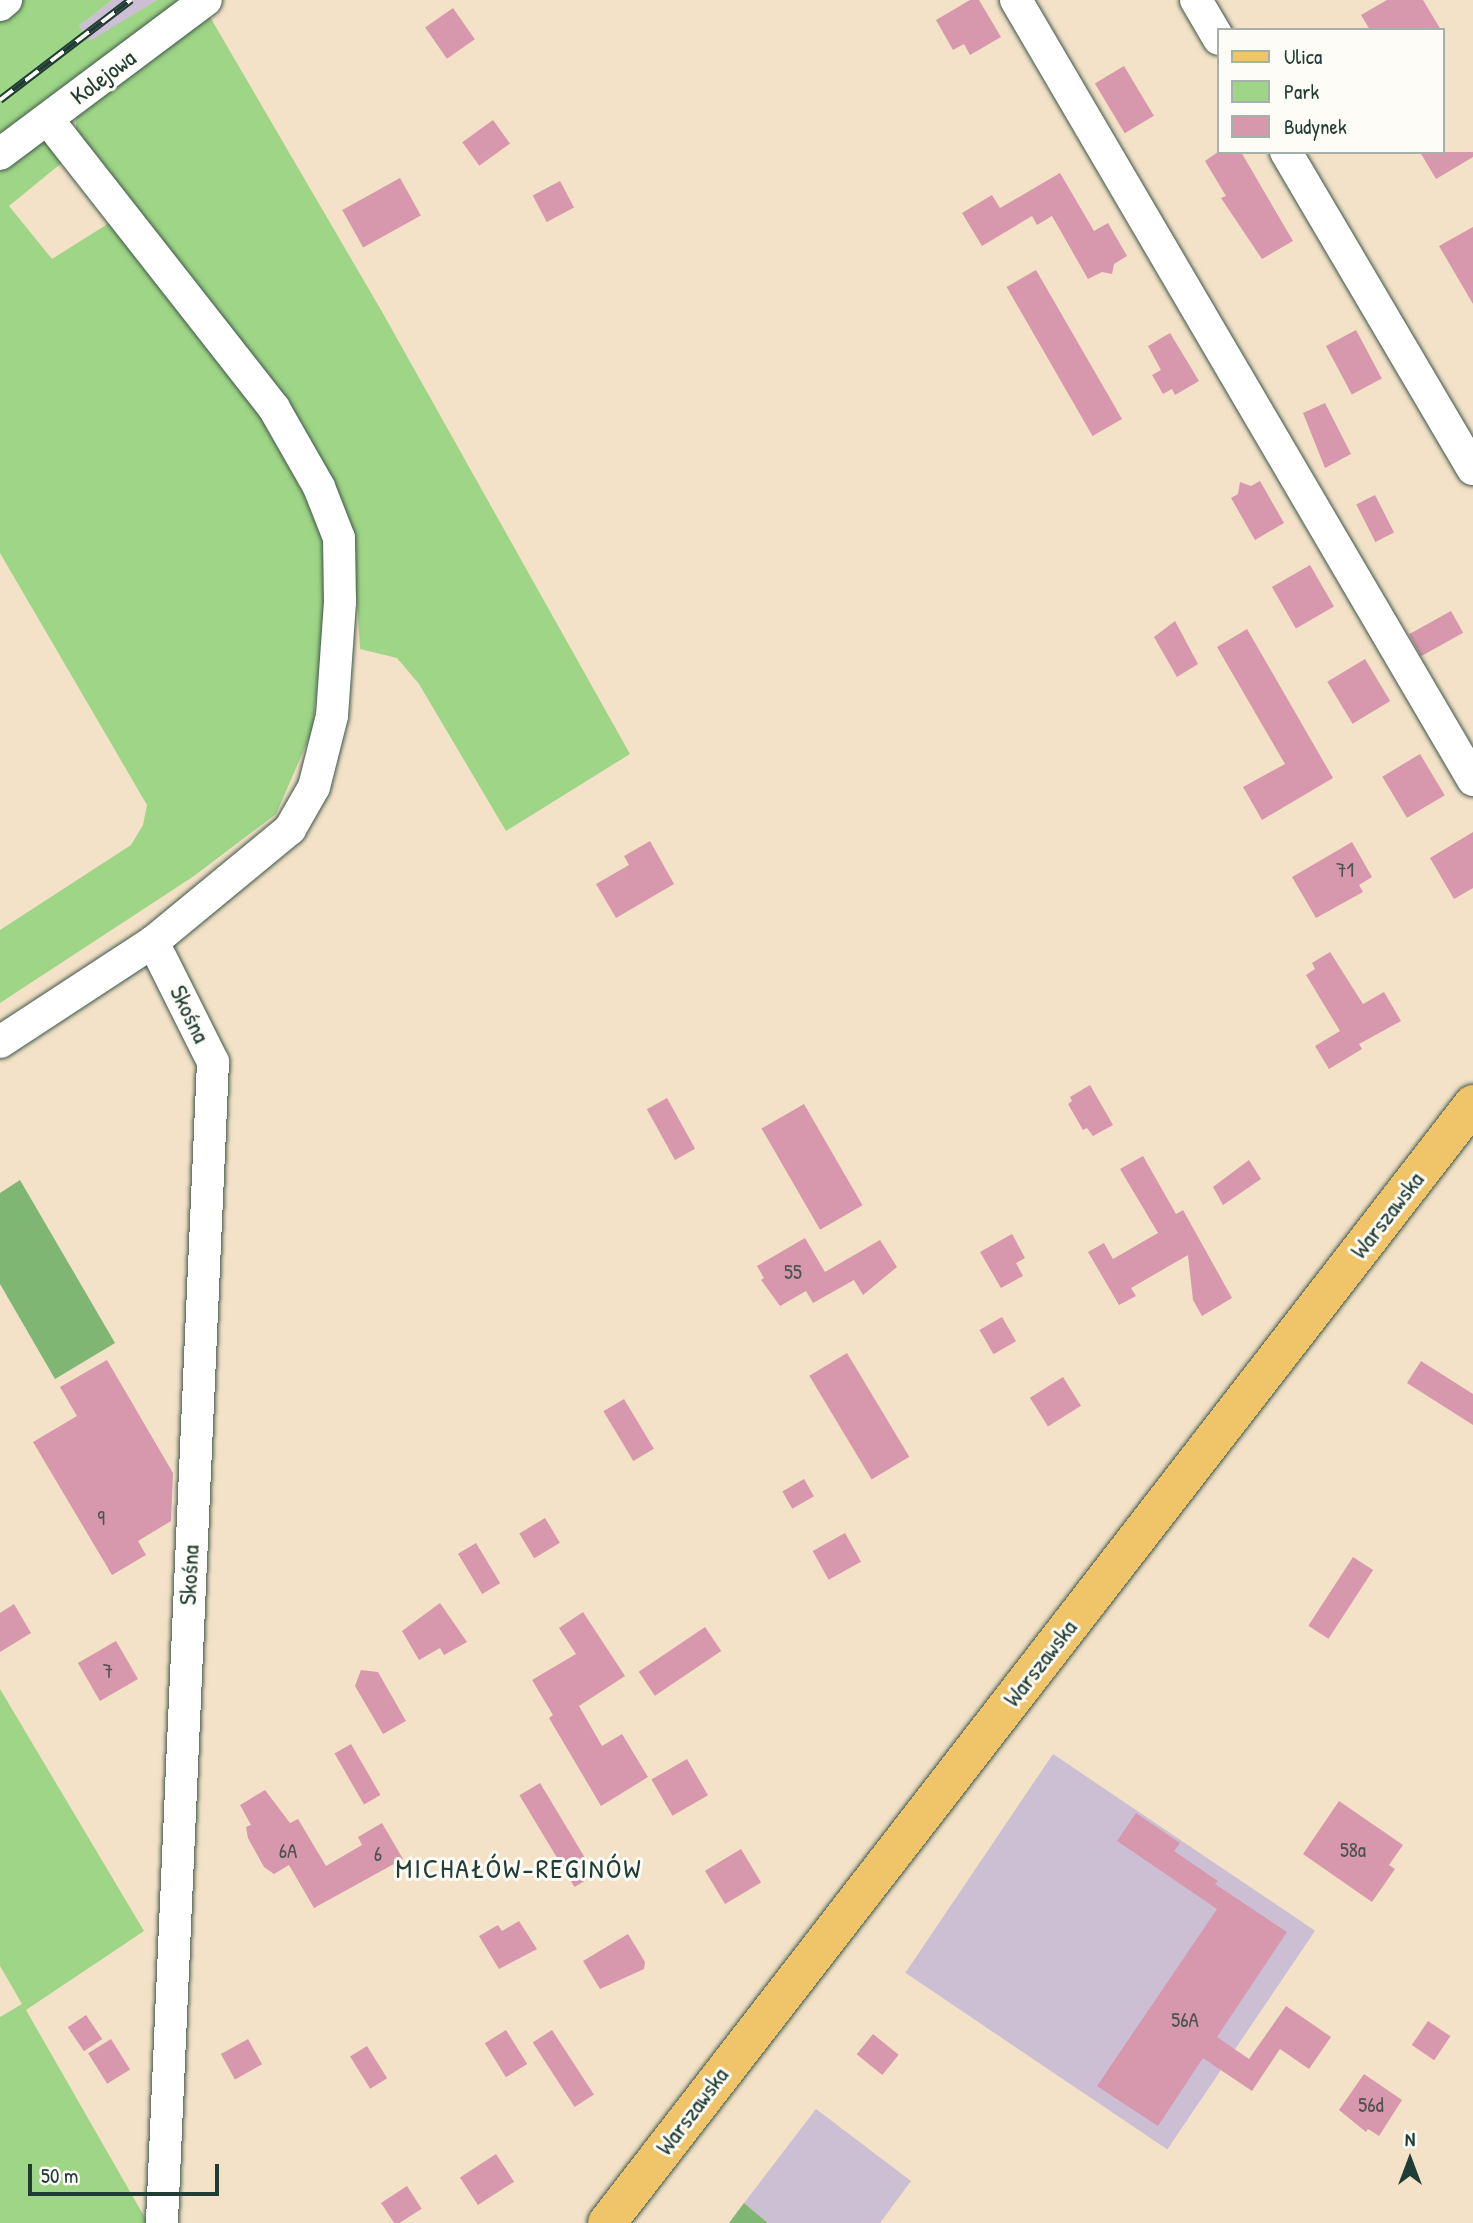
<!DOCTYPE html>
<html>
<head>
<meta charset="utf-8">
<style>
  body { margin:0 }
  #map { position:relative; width:1473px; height:2223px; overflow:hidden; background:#f3e2c7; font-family:"Patrick Hand",sans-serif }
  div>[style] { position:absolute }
  .industrial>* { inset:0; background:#ccbfd4; transform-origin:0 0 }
  .green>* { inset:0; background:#9fd586 }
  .forest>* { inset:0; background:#7fb673 }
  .building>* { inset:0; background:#d798ad; transform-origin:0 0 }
  .roads { filter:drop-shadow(0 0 2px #3f564a) drop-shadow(0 0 2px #3f564a) }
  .minor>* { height:32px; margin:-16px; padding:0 16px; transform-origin:16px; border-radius:16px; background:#fff }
  .major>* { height:38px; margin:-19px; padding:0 19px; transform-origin:19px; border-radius:19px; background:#f0c469 }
  .rail>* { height:8px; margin-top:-4px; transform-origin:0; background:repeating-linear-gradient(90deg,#fdfcf7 0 16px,#1f3d34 0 32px); box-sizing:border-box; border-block:2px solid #1f3d34 }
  span { translate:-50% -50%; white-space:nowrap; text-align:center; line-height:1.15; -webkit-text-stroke:6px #fdfcf7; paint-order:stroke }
  .number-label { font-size:21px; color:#4d5452 }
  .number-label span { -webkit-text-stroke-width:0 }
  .street-label { font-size:24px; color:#1f3d34 }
  .quarter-label { font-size:28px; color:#1f3d34; letter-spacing:2px }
  .legend { position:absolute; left:1217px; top:28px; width:228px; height:126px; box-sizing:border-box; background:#fdfcf7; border:2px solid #a4b0a9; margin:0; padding:9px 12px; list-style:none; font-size:21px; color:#1f3d34 }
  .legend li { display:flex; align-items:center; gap:14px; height:35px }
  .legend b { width:35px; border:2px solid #a4b0a9 }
  .north { position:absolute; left:1375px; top:2125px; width:70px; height:70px; -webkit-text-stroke:5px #fdfcf7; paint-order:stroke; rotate:0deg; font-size:19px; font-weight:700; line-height:28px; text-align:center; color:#1f3d34 }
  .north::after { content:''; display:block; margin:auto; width:24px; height:32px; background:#1f3d34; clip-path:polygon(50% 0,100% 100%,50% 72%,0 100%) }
  .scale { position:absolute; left:28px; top:2164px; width:191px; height:32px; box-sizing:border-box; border:4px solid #1f3d34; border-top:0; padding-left:9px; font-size:21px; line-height:24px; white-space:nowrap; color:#1f3d34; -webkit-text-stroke:5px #fdfcf7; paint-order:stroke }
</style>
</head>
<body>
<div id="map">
  <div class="industrial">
    <i style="clip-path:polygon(112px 0,157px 0,90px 42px,79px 26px)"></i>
    <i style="left:1053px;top:1754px;width:316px;height:264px;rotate:34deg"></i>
    <i style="clip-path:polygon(816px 2109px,911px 2181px,880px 2223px,768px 2223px,744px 2203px)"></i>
  </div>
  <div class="green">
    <i style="clip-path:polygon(21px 0,112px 0,79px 26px,90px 41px,157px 0,190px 0,0 138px,0 17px)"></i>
    <i style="clip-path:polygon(210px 17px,381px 310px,630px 754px,506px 831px,419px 684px,397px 658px,360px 649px,357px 600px,344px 541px,76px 140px,76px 115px)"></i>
    <i style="clip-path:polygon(43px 136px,64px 161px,9px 206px,52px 259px,109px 223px,264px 416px,310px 488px,326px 541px,326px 596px,313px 729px,276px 814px,194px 876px,0 1003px,0 930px,131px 845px,143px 825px,147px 805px,0 553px,0 171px)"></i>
    <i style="clip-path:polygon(0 1689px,144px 1931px,26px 2010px,148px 2223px,0 2223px,0 2017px,22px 2004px,0 1966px)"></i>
  </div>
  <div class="forest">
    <i style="clip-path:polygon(20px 1180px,115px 1343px,55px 1379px,0 1284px,0 1193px)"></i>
    <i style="clip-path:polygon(744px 2203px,768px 2223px,729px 2223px)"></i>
  </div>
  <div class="building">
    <i style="clip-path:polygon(970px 0,979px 0,1001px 37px,970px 55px,964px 44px,953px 50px,936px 20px)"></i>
    <i style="clip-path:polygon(1387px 0,1423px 0,1441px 30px,1370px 30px,1361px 15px)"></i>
    <i style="left:453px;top:8px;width:38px;height:34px;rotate:55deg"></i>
    <i style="left:1124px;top:66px;width:58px;height:34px;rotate:59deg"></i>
    <i style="left:493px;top:120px;width:29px;height:38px;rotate:54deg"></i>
    <i style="clip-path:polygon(1218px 152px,1241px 152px,1293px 241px,1262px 259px,1221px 198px,1226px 196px,1205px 161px)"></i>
    <i style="clip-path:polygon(1420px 152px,1473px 152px,1473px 157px,1436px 179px)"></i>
    <i style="clip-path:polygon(1060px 173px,1094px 231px,1108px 223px,1127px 256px,1114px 264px,1112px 274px,1102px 272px,1088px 279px,1052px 216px,1037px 225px,1032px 216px,982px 246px,962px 213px,992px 195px,1000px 208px)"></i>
    <i style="left:400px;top:178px;width:43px;height:66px;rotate:61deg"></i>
    <i style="left:560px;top:181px;width:30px;height:31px;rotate:62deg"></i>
    <i style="clip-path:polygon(1473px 227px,1473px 304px,1439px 246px)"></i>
    <i style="left:1036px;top:270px;width:172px;height:34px;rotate:60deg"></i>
    <i style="left:1356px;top:330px;width:55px;height:34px;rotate:62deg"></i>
    <i style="clip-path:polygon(1170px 333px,1199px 381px,1175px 395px,1172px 389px,1163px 394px,1152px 375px,1161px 370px,1148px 346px)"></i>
    <i style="clip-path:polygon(1325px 403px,1351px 454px,1325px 468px,1303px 413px)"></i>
    <i style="clip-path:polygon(1260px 481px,1284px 523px,1255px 540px,1231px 498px,1238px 494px,1240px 482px,1251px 486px)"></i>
    <i style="left:1375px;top:495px;width:42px;height:21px;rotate:63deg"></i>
    <i style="left:1310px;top:565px;width:48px;height:44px;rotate:60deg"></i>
    <i style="left:1451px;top:611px;width:25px;height:48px;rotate:61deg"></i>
    <i style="clip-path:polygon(1175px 621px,1198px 664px,1177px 677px,1154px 637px)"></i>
    <i style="clip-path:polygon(1247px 629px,1333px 778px,1262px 820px,1243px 787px,1285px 764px,1217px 647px)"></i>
    <i style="left:1365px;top:659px;width:49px;height:44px;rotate:59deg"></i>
    <i style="left:1420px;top:754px;width:48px;height:44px;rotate:59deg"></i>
    <i style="clip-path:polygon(1473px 832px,1473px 888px,1454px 899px,1430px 858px)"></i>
    <i style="clip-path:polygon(650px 841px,674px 884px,616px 918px,596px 884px,629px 865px,624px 856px)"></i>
    <i style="clip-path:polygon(1352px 842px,1372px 877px,1359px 885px,1363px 892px,1316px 918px,1292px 877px)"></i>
    <i style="clip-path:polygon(1330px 952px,1363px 1004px,1384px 992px,1401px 1021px,1359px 1044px,1362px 1049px,1329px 1069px,1315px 1046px,1340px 1031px,1306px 975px,1315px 969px,1312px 963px)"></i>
    <i style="clip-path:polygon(1090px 1085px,1113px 1125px,1093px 1136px,1087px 1128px,1083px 1130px,1068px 1104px,1072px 1101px,1070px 1097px)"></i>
    <i style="left:667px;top:1098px;width:58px;height:23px;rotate:61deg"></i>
    <i style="left:804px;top:1104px;width:117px;height:49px;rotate:60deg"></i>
    <i style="clip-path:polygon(1143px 1156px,1176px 1214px,1183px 1210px,1232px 1298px,1202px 1316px,1193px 1300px,1188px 1255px,1131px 1288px,1136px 1296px,1119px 1305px,1088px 1252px,1104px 1243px,1113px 1259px,1158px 1233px,1120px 1169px)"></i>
    <i style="clip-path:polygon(1249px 1160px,1261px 1179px,1223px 1205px,1213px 1187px)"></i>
    <i style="clip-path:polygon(1012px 1234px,1025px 1258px,1016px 1263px,1023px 1276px,1001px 1288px,980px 1252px)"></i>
    <i style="clip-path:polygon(805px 1238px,825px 1272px,880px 1240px,897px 1267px,863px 1295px,854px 1280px,813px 1303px,806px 1291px,780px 1306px,761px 1280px,764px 1278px,757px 1266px)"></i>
    <i style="left:1002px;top:1317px;width:28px;height:26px;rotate:60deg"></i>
    <i style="left:847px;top:1353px;width:121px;height:44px;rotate:59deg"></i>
    <i style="clip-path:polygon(107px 1360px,173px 1473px,171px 1521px,138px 1541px,146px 1555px,112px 1575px,33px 1442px,77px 1416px,60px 1387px)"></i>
    <i style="clip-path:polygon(1421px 1361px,1473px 1394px,1473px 1425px,1407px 1383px)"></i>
    <i style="left:1063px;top:1377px;width:34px;height:39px;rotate:58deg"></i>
    <i style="left:624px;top:1399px;width:58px;height:24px;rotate:59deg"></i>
    <i style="left:804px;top:1479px;width:20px;height:25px;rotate:60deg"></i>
    <i style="left:545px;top:1518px;width:29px;height:30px;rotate:59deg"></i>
    <i style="left:845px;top:1533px;width:33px;height:37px;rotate:61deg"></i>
    <i style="left:476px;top:1543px;width:47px;height:21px;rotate:59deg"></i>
    <i style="left:1353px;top:1557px;width:24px;height:82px;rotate:33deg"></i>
    <i style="clip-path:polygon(440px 1603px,467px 1642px,444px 1655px,440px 1648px,419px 1660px,402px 1631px)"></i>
    <i style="clip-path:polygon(14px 1604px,31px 1633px,0 1652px,0 1613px)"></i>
    <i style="clip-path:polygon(583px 1612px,625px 1676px,579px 1706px,602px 1746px,622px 1734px,648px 1777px,601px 1806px,549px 1718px,553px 1715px,532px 1680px,576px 1654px,559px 1628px)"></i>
    <i style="left:705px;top:1627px;width:29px;height:80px;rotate:56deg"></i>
    <i style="left:116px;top:1641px;width:44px;height:44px;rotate:60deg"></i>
    <i style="clip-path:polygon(361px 1670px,378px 1672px,406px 1721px,383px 1734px,355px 1686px)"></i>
    <i style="left:351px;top:1744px;width:59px;height:19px;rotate:60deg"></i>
    <i style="left:687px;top:1759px;width:42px;height:41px;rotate:60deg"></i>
    <i style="left:540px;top:1783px;width:107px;height:24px;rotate:59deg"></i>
    <i style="clip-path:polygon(265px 1790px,290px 1823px,298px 1819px,326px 1866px,362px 1845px,358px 1837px,382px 1823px,403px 1859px,314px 1908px,289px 1865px,274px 1874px,264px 1867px,248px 1838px,246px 1827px,251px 1825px,240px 1805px)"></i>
    <i style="clip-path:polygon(1339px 1801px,1403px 1845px,1389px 1865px,1395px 1869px,1372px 1902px,1303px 1854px)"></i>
    <i style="clip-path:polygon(1136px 1813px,1180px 1843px,1174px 1851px,1218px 1881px,1215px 1884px,1287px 1932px,1217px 2037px,1249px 2059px,1286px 2006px,1331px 2037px,1309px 2069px,1280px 2049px,1252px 2091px,1203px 2058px,1158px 2126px,1097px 2086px,1217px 1909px,1117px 1841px)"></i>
    <i style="left:741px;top:1849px;width:39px;height:42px;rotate:59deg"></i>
    <i style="clip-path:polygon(519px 1921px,537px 1949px,499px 1969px,479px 1936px,498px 1925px,502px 1931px)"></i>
    <i style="clip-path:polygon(628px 1934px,645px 1962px,644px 1969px,600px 1989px,583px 1961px)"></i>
    <i style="left:86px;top:2015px;width:29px;height:22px;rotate:56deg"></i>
    <i style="left:1428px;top:2021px;width:27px;height:29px;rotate:34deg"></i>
    <i style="left:506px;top:2030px;width:40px;height:25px;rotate:58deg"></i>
    <i style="left:552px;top:2030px;width:77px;height:23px;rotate:57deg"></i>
    <i style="left:873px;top:2034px;width:33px;height:26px;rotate:39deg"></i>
    <i style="left:111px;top:2039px;width:36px;height:27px;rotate:58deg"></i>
    <i style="left:248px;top:2039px;width:29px;height:31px;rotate:61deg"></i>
    <i style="left:367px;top:2046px;width:38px;height:20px;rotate:58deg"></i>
    <i style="clip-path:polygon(1364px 2074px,1402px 2100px,1379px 2136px,1368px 2129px,1366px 2132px,1339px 2110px)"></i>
    <i style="left:496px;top:2154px;width:33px;height:43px;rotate:57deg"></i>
    <i style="left:407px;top:2186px;width:27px;height:31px;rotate:57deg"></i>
  </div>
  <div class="roads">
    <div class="minor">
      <i style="left:1016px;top:0;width:904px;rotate:59.63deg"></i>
      <i style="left:1196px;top:0;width:45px;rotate:59.5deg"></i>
      <i style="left:0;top:5px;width:8px;rotate:-40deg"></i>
      <i style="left:1286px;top:152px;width:368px;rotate:59.5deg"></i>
      <i style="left:0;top:154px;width:257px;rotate:-36.8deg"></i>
      <i style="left:153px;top:942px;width:134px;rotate:63.4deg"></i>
      <i style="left:213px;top:1062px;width:1162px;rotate:92.52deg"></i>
      <i style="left:0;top:1042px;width:183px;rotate:-33.2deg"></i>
      <i style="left:153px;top:942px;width:178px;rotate:-39.5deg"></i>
      <i style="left:290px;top:829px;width:48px;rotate:-60.3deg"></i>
      <i style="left:314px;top:787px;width:73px;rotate:-75.8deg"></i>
      <i style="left:332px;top:716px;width:114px;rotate:-86deg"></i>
      <i style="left:340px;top:602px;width:64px;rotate:-90.9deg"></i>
      <i style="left:339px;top:538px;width:55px;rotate:-111.4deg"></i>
      <i style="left:319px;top:487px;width:91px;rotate:-119.7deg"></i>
      <i style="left:274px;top:408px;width:367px;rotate:-128.1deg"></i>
    </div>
    <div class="major">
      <i style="left:607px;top:2223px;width:1415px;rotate:-52.26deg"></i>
    </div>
  </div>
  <div class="rail">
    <i style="left:0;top:100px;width:165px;rotate:-37.4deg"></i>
  </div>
  <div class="number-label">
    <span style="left:1345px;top:870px">71</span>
    <span style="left:793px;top:1272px">55</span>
    <span style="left:101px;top:1518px">9</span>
    <span style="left:108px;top:1671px">7</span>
    <span style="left:1353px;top:1850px">58a</span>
    <span style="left:288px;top:1851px">6A</span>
    <span style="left:378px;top:1854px">6</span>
    <span style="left:1185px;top:2020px">56A</span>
    <span style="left:1371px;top:2105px">56d</span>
  </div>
  <div class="street-label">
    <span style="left:103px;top:77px;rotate:-37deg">Kolejowa</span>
    <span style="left:190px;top:1014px;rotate:64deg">Skośna</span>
    <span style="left:1387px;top:1215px;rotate:-52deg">Warszawska</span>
    <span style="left:189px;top:1575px;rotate:-87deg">Skośna</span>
    <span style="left:1040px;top:1663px;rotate:-52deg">Warszawska</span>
    <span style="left:692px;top:2111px;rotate:-53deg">Warszawska</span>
  </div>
  <div class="quarter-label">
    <span style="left:519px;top:1868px">MICHAŁÓW-REGINÓW</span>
  </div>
  <ul class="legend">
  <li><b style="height:9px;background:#f0c469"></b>Ulica</li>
  <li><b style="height:19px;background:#9fd586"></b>Park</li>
  <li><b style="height:19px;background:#d798ad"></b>Budynek</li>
  </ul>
  <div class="north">N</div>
  <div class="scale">50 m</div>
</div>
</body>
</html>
